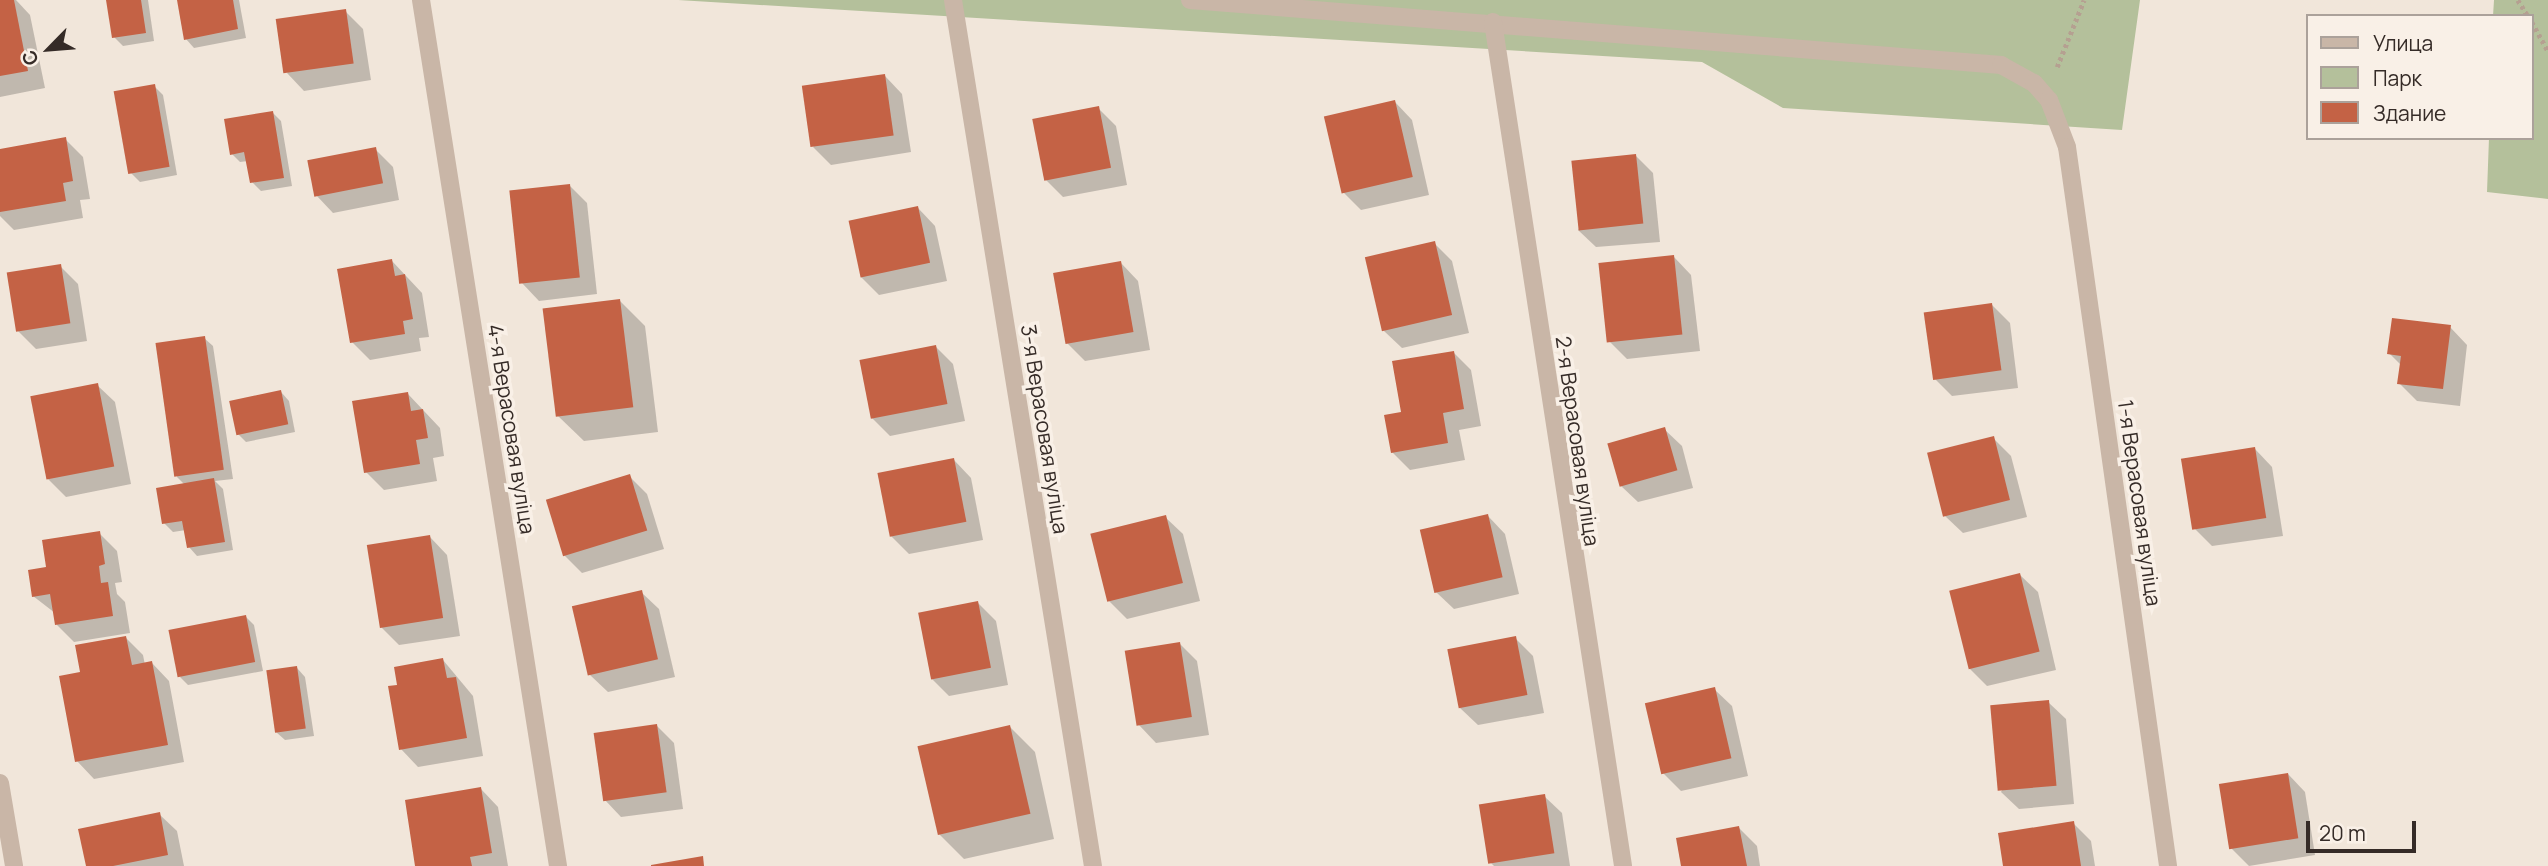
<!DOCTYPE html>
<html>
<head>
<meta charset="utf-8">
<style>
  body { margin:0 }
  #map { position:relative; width:2548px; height:866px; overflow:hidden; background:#f1e6da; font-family:Manrope,sans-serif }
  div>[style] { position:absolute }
  .green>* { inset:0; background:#b4c09b }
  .shadow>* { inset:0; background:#0003 }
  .building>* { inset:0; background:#c46245; transform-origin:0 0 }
  .path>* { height:4.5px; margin-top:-2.25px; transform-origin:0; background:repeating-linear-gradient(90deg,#b5a091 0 3.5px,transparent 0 7px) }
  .lane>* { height:18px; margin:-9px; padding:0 9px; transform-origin:9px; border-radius:9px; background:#c9b6a7 }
  .street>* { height:18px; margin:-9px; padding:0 9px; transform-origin:9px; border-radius:9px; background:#c9b6a7 }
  span { translate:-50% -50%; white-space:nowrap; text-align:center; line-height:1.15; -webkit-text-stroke:7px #f9f0e7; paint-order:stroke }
  .street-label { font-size:21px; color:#352b27 }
  .legend { position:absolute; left:2306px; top:14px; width:228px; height:126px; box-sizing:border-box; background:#f9f0e7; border:2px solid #aba19a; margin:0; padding:9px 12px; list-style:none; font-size:21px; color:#352b27 }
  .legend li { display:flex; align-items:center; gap:14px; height:35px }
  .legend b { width:35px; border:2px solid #aba19a }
  .north { position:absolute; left:14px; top:14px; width:70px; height:70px; -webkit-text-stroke:5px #f9f0e7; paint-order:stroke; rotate:245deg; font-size:19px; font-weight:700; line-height:28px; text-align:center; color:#352b27 }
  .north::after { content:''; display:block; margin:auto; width:24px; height:32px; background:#352b27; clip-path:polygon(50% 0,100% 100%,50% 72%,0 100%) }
  .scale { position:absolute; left:2306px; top:821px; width:110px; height:32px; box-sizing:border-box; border:4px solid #352b27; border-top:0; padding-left:9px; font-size:21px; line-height:24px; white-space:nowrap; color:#352b27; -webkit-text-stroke:5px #f9f0e7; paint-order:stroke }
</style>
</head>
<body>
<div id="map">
  <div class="green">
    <i style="clip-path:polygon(678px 0,2140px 0,2122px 130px,1783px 108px,1702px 62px)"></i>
    <i style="clip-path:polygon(2494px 0,2548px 0,2548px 199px,2487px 192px,2489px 138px,2532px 138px,2532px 16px,2493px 16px)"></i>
  </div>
  <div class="shadow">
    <i style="clip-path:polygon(0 0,16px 0,30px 15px,45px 88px,0 97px)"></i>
    <i style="clip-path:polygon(108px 0,148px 0,154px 41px,123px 46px,114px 37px)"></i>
    <i style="clip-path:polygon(178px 0,239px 0,246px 38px,194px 48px,186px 39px)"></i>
    <i style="clip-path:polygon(345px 11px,363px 29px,371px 80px,304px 91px,287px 73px)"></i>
    <i style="clip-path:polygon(885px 76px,902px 94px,911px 152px,831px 165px,813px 147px)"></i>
    <i style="clip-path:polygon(154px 86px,163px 95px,177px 175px,140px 182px,131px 173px)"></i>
    <i style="clip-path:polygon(1395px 102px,1412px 120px,1429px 195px,1361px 210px,1343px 192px)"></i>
    <i style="clip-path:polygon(1098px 108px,1116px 126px,1127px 185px,1063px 197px,1045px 179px)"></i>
    <i style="clip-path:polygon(272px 112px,281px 121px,292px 186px,261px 191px,252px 182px,248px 161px,240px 162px,232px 154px)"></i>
    <i style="clip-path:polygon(65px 139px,83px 157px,90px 199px,80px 200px,83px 218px,14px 230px,0 216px,0 150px)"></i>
    <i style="clip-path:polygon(375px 149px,393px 167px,399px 200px,333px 213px,316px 195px)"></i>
    <i style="clip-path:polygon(1635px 155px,1653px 173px,1660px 242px,1596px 247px,1578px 230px)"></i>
    <i style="clip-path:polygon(569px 185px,587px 203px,597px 294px,539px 301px,522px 283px)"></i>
    <i style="clip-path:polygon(918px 208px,935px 226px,947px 281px,879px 295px,861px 277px)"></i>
    <i style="clip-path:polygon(1434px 243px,1452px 261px,1469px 333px,1402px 348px,1384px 331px)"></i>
    <i style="clip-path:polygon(1674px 257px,1691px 275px,1700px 351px,1627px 359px,1609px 341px)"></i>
    <i style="clip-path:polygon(392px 261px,422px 293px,429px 337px,419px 338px,421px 351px,370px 360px,352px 342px)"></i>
    <i style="clip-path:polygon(1121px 263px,1138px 281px,1150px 350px,1085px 361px,1067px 343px)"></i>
    <i style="clip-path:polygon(60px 266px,78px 284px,87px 341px,36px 349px,18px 331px)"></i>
    <i style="clip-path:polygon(620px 301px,645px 326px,658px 432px,584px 441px,558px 416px)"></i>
    <i style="clip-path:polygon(1992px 305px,2010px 323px,2018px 388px,1952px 396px,1934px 378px)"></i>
    <i style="clip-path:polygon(2450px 327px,2467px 345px,2460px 406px,2417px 401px,2399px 383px,2402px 366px,2389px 353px)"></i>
    <i style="clip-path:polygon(204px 338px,213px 346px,233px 479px,215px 481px,223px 489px,233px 550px,197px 556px,189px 547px,186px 530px,173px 532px,164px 523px,185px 485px,177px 477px)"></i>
    <i style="clip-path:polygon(936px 347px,953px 364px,965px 421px,890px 436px,872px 418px)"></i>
    <i style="clip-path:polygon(1454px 353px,1471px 370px,1481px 426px,1459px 430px,1465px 460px,1410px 470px,1392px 452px,1403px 414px)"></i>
    <i style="clip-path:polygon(97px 385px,115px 402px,131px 484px,66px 497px,48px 479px)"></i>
    <i style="clip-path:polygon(281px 392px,289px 401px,295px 432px,246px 442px,237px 433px)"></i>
    <i style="clip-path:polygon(408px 394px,440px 428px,444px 456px,433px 458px,437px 481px,384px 490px,366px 472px)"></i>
    <i style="clip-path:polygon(1664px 429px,1682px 446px,1693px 488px,1638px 502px,1620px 485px)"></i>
    <i style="clip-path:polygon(1993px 438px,2011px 456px,2027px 517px,1963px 533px,1945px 516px)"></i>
    <i style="clip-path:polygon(2255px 449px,2272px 467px,2283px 536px,2212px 546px,2194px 528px)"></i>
    <i style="clip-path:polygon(954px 460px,971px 478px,983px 540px,909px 554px,891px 536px)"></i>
    <i style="clip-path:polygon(629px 476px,647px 494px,664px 549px,582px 573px,564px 555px)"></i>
    <i style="clip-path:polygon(1488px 516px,1505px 534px,1519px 594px,1454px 609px,1436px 592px)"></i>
    <i style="clip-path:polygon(1165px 517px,1183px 534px,1200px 601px,1127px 619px,1109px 601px)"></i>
    <i style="clip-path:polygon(99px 533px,117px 551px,122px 582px,115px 583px,117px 594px,125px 602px,130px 633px,74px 642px,57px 625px,55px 613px,33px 596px,48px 569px)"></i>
    <i style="clip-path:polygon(430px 537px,447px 555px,460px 636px,399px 645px,381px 627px)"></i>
    <i style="clip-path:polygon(2020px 575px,2038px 592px,2056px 670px,1987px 686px,1969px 668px)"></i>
    <i style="clip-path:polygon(641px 592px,659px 609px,675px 677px,608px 692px,590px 675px)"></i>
    <i style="clip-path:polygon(978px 603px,996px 621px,1008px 685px,949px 696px,931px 678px)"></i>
    <i style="clip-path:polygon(245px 616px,254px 625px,263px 671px,188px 685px,180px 677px)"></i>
    <i style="clip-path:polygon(125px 637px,143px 655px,145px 665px,152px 663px,169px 681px,184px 762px,94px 779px,77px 761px,82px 674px)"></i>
    <i style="clip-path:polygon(1515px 638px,1533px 656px,1544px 713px,1478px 725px,1460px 708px)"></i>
    <i style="clip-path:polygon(1179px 643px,1197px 661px,1209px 735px,1156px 743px,1139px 725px)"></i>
    <i style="clip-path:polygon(443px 660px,473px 696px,483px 756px,418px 767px,401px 749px,399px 686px)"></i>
    <i style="clip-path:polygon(297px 668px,305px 677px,314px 736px,285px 740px,276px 732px)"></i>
    <i style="clip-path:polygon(1714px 689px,1732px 706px,1748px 776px,1681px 791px,1663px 773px)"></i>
    <i style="clip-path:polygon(2048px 702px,2066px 719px,2074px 804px,2019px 809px,2001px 792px)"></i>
    <i style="clip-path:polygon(657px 726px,674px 743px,683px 809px,621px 817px,604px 799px)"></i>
    <i style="clip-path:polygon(1010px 727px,1035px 752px,1054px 839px,964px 859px,938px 833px)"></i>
    <i style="clip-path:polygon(2288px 774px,2305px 792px,2315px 855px,2249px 866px,2231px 848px)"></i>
    <i style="clip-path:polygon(481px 789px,498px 807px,508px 866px,418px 866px)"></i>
    <i style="clip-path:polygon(1544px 796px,1562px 813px,1570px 866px,1494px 866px,1489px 861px)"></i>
    <i style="clip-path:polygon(159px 814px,177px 831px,184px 866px,88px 866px)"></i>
    <i style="clip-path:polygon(2073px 823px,2091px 841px,2095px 866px,2005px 866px)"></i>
    <i style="clip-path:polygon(1739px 828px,1757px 846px,1760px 866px,1682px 866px)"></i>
  </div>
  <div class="building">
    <i style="clip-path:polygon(0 0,14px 0,28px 71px,0 76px)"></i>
    <i style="clip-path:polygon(106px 0,141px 0,146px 33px,112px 38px)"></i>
    <i style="clip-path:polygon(177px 0,233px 0,238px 29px,184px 40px)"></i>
    <i style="left:346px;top:9px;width:55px;height:71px;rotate:82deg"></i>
    <i style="left:885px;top:74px;width:62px;height:84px;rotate:82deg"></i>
    <i style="left:155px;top:84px;width:84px;height:42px;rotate:80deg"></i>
    <i style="left:1395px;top:100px;width:79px;height:73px;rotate:77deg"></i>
    <i style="left:1099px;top:106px;width:63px;height:68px;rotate:79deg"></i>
    <i style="clip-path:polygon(273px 111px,284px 178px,250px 183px,244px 152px,230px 155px,224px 119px)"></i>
    <i style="clip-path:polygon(66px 137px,73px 181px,63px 183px,66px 201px,0 212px,0 149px)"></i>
    <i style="left:376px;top:147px;width:37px;height:70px;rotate:79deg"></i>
    <i style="left:1636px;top:154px;width:70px;height:65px;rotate:84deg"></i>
    <i style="left:570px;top:184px;width:94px;height:61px;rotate:84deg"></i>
    <i style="left:918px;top:206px;width:58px;height:71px;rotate:78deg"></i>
    <i style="left:1435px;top:241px;width:76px;height:72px;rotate:77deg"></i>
    <i style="left:1674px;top:255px;width:80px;height:76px;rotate:84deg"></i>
    <i style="clip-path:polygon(392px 259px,395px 276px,405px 274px,413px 319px,403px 321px,405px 334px,350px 343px,337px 269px)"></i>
    <i style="left:1121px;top:261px;width:72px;height:69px;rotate:80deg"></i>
    <i style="left:61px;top:264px;width:60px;height:55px;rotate:81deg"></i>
    <i style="left:620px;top:299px;width:109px;height:78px;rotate:83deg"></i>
    <i style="left:1992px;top:303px;width:68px;height:69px;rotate:82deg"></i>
    <i style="clip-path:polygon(2392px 318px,2451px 325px,2443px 389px,2397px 384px,2401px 356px,2387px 354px)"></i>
    <i style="left:205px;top:336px;width:135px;height:50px;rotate:82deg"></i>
    <i style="left:936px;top:345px;width:60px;height:78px;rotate:79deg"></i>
    <i style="clip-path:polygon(1454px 351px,1464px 409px,1443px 413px,1448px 443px,1391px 453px,1384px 415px,1401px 412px,1392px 361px)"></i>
    <i style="left:98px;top:383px;width:85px;height:69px;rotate:79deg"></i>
    <i style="left:281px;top:390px;width:35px;height:53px;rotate:78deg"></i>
    <i style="clip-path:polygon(408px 392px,411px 411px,423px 409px,428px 438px,416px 440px,420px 464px,364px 473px,352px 401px)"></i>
    <i style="left:1665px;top:427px;width:45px;height:60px;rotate:74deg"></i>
    <i style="left:1994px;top:436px;width:66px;height:69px;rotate:76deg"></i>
    <i style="left:2255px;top:447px;width:72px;height:75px;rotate:81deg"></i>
    <i style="left:954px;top:458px;width:65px;height:78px;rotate:79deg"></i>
    <i style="left:630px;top:474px;width:59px;height:88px;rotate:73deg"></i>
    <i style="clip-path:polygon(214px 478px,225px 542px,187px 548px,182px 521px,162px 524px,156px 488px)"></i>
    <i style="left:1488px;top:514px;width:65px;height:70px;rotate:77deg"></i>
    <i style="left:1166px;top:515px;width:70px;height:78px;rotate:76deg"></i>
    <i style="clip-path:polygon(100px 531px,105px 564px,99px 566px,101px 583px,108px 582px,113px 616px,55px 625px,50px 594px,32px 597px,28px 570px,46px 567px,42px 540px)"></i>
    <i style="left:430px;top:535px;width:84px;height:64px;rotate:81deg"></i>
    <i style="left:2020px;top:573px;width:81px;height:73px;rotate:76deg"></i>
    <i style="left:642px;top:590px;width:71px;height:72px;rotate:77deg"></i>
    <i style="left:978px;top:601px;width:68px;height:61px;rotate:79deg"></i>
    <i style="left:246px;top:615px;width:48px;height:79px;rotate:79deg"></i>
    <i style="clip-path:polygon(126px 636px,132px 665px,152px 661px,168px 745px,75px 762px,59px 676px,80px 672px,75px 645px)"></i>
    <i style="left:1516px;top:636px;width:60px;height:70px;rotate:79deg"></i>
    <i style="left:1180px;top:642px;width:76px;height:56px;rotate:81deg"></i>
    <i style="clip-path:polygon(443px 658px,447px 678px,456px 677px,467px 738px,399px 750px,388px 686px,397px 685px,394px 667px)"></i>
    <i style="left:297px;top:666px;width:63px;height:31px;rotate:82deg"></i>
    <i style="left:1715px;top:687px;width:73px;height:72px;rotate:77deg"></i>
    <i style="left:2049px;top:700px;width:86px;height:59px;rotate:85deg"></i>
    <i style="left:657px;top:724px;width:69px;height:64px;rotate:82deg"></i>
    <i style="left:1010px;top:725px;width:91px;height:95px;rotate:77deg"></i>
    <i style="left:2288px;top:773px;width:66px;height:70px;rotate:81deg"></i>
    <i style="clip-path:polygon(481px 787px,492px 853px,470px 857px,472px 866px,415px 866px,405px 800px)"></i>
    <i style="left:1545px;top:794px;width:60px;height:67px;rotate:81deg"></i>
    <i style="clip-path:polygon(160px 812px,168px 855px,113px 866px,86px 866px,78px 829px)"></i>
    <i style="clip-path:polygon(2074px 821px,2081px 866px,2003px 866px,1998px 833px)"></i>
    <i style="clip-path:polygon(1739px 826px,1747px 866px,1681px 866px,1676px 838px)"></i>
    <i style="clip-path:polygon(703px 856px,704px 866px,651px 866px,651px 865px)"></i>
  </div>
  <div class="path">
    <i style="left:2518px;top:0;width:19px;rotate:58deg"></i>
    <i style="left:2532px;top:22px;width:33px;rotate:61deg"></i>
    <i style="left:2057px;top:67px;width:72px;rotate:-68.1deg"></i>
  </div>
  <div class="lane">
    <i style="left:1190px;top:0;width:814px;rotate:4.58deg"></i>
    <i style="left:2001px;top:65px;width:38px;rotate:29deg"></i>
    <i style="left:2034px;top:83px;width:23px;rotate:49deg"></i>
    <i style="left:2049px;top:100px;width:50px;rotate:69deg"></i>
  </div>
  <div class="street">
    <i style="left:421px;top:0;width:877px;rotate:81.01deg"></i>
    <i style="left:953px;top:0;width:877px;rotate:80.82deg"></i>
    <i style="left:1493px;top:22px;width:854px;rotate:81.24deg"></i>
    <i style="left:2067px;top:147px;width:726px;rotate:82deg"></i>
    <i style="left:0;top:783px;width:84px;rotate:80.4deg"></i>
  </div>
  <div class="street-label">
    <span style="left:512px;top:429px;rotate:81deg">4-я Верасовая вуліца</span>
    <span style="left:1045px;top:429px;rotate:81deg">3-я Верасовая вуліца</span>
    <span style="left:1578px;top:441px;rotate:82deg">2-я Верасовая вуліца</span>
    <span style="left:2140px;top:503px;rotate:82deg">1-я Верасовая вуліца</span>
  </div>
  <ul class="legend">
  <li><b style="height:9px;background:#c9b6a7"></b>Улица</li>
  <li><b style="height:19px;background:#b4c09b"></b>Парк</li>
  <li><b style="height:19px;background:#c46245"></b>Здание</li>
  </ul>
  <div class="north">С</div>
  <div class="scale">20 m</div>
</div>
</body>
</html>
